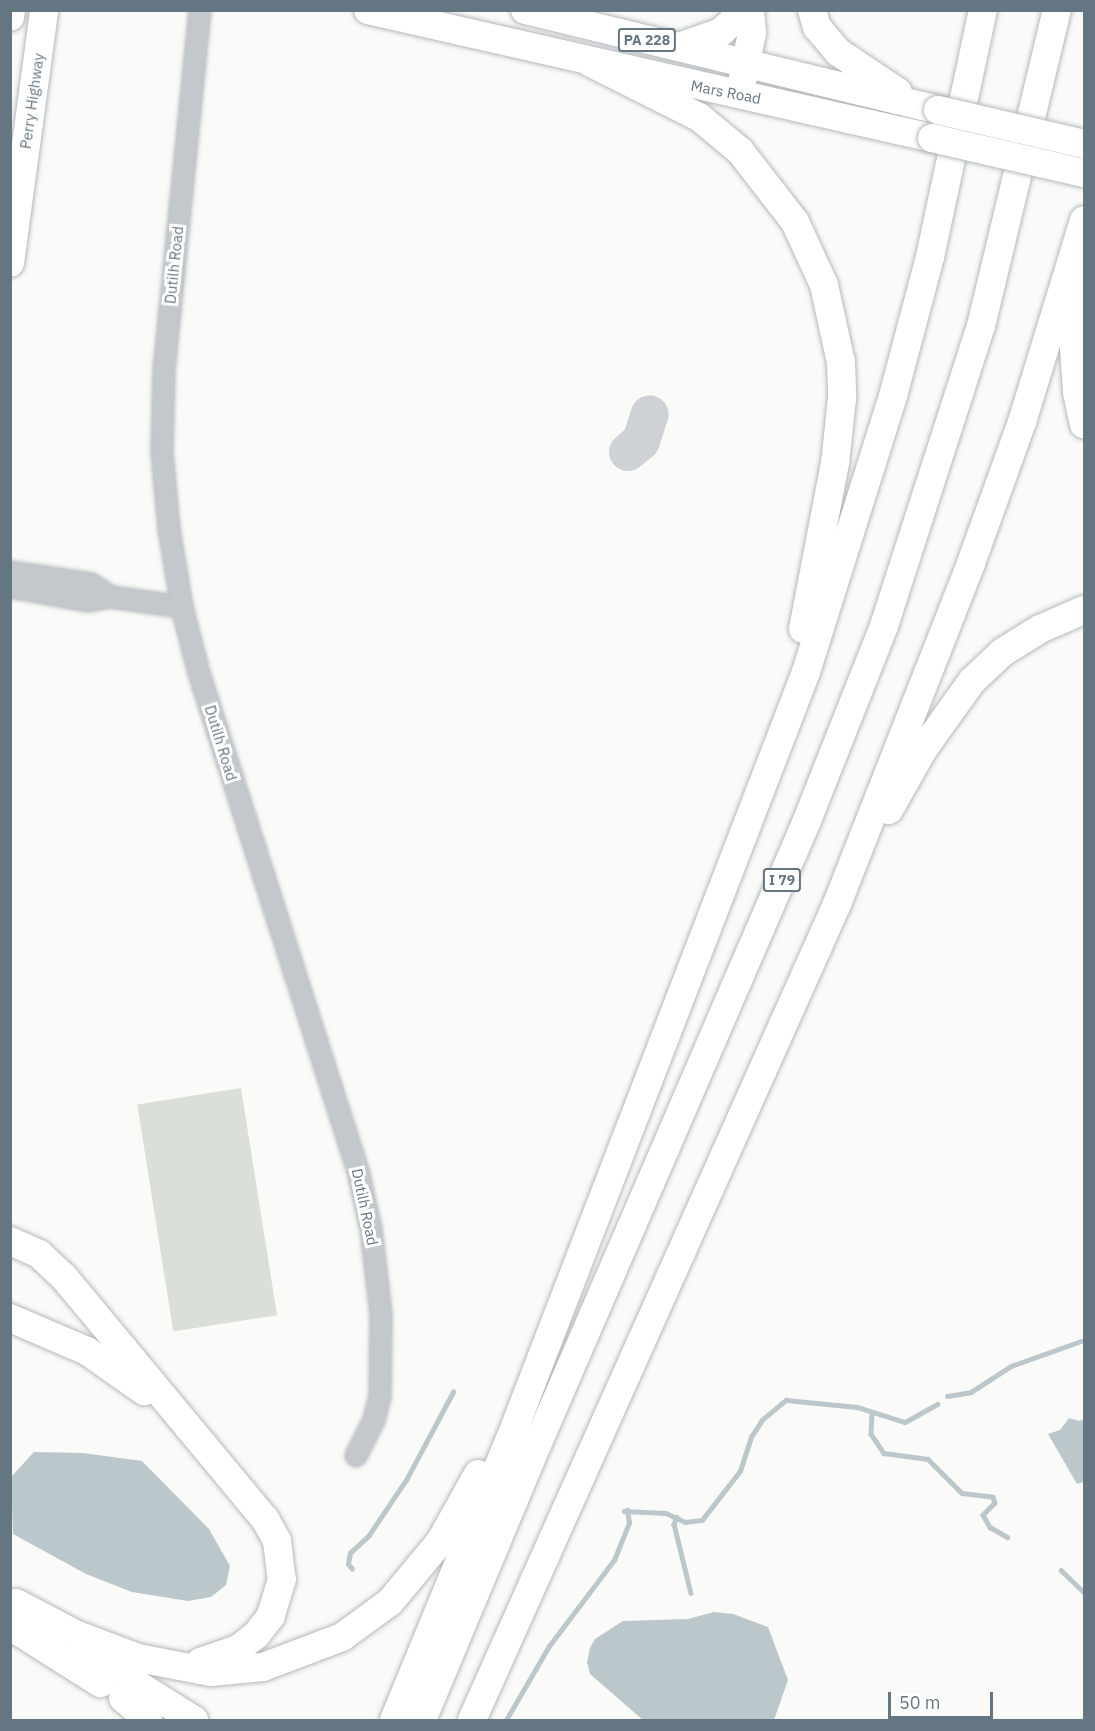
<!DOCTYPE html>
<html>
<head>
<meta charset="utf-8">
<style>
  body { margin:0 }
  #map { position:relative; width:1095px; height:1731px; overflow:hidden; background:#fafaf8; font-family:"IBM Plex Sans",sans-serif }
  div>[style] { position:absolute }
  .green>* { inset:0; background:#dadfd7; transform-origin:0 0 }
  .water>* { inset:0; background:#bbc7cb }
  .stream>* { height:4.5px; margin:-2.25px; padding:0 2.25px; transform-origin:2.25px; border-radius:2.25px; background:#bbc7cb }
  .taxiway>* { height:38px; margin:-19px; padding:0 19px; transform-origin:19px; border-radius:19px; background:#ced2d4 }
  .roads { filter:drop-shadow(0 0 2px #b4b9bd) drop-shadow(0 0 2px #b4b9bd) }
  .minor>* { height:20px; margin:-10px; padding:0 10px; transform-origin:10px; border-radius:10px; background:#c3c8cc }
  .highway>* { height:28px; margin:-14px; padding:0 14px; transform-origin:14px; border-radius:14px; background:#fff }
  .bridges { filter:drop-shadow(0 0 2px #b4b9bd) drop-shadow(0 0 2px #b4b9bd) }
  .highway-bridge>* { height:28px; margin:-14px; padding:0 14px; transform-origin:14px; border-radius:14px; background:#fff }
  span { translate:-50% -50%; white-space:nowrap; text-align:center; line-height:1.15; -webkit-text-stroke:6px #fff; paint-order:stroke }
  .shield-label span { padding:2px 4px; background:#fff; border:2px solid; border-radius:4px; -webkit-text-stroke-width:0 }
  .shield-label { font-size:14px; color:#657683; font-weight:700 }
  .street-label { font-size:15px; color:#657683 }
  .frame { position:absolute; inset:0; border:12px solid #657683; pointer-events:none }
  .scale { position:absolute; left:888px; top:1692px; width:105px; height:27px; box-sizing:border-box; border:3px solid #657683; border-top:0; padding-left:8px; font-size:18px; line-height:21px; white-space:nowrap; color:#657683; -webkit-text-stroke:4px #fff; paint-order:stroke }
</style>
</head>
<body>
<div id="map">
  <div class="green">
    <i style="left:241px;top:1088px;width:230px;height:105px;rotate:81deg"></i>
  </div>
  <div class="water">
    <i style="clip-path:polygon(1069px 1418px,1079px 1421px,1084px 1419px,1083px 1482px,1077px 1484px,1048px 1434px,1060px 1430px)"></i>
    <i style="clip-path:polygon(34px 1452px,83px 1453px,142px 1461px,209px 1529px,230px 1566px,226px 1585px,211px 1597px,188px 1601px,132px 1592px,86px 1574px,13px 1534px,11px 1477px)"></i>
    <i style="clip-path:polygon(714px 1612px,733px 1614px,768px 1627px,788px 1680px,774px 1720px,643px 1720px,590px 1674px,587px 1662px,590px 1648px,595px 1639px,623px 1621px,688px 1619px)"></i>
  </div>
  <div class="stream">
    <i style="left:947px;top:1396px;width:24px;rotate:-9deg"></i>
    <i style="left:971px;top:1392px;width:48px;rotate:-33deg"></i>
    <i style="left:1011px;top:1366px;width:77px;rotate:-19.6deg"></i>
    <i style="left:872px;top:1414px;width:20px;rotate:93deg"></i>
    <i style="left:871px;top:1434px;width:23px;rotate:56deg"></i>
    <i style="left:884px;top:1453px;width:44px;rotate:7.8deg"></i>
    <i style="left:928px;top:1459px;width:48px;rotate:45deg"></i>
    <i style="left:962px;top:1493px;width:31px;rotate:7deg"></i>
    <i style="left:993px;top:1497px;width:6px;rotate:72deg"></i>
    <i style="left:995px;top:1503px;width:17px;rotate:135deg"></i>
    <i style="left:983px;top:1515px;width:14px;rotate:60deg"></i>
    <i style="left:990px;top:1527px;width:20px;rotate:30deg"></i>
    <i style="left:624px;top:1511px;width:42px;rotate:2.7deg"></i>
    <i style="left:666px;top:1513px;width:21px;rotate:25deg"></i>
    <i style="left:685px;top:1522px;width:17px;rotate:-7deg"></i>
    <i style="left:702px;top:1520px;width:62px;rotate:-52.2deg"></i>
    <i style="left:740px;top:1471px;width:36px;rotate:-72deg"></i>
    <i style="left:751px;top:1437px;width:20px;rotate:-57deg"></i>
    <i style="left:762px;top:1420px;width:31px;rotate:-40deg"></i>
    <i style="left:786px;top:1400px;width:71px;rotate:5.6deg"></i>
    <i style="left:857px;top:1407px;width:50px;rotate:17.4deg"></i>
    <i style="left:905px;top:1422px;width:37px;rotate:-29deg"></i>
    <i style="left:677px;top:1517px;width:8px;rotate:113deg"></i>
    <i style="left:674px;top:1524px;width:71px;rotate:76.2deg"></i>
    <i style="left:352px;top:1569px;width:6px;rotate:-129deg"></i>
    <i style="left:348px;top:1564px;width:11px;rotate:-80deg"></i>
    <i style="left:350px;top:1553px;width:26px;rotate:-43deg"></i>
    <i style="left:369px;top:1535px;width:66px;rotate:-56.1deg"></i>
    <i style="left:406px;top:1480px;width:100px;rotate:-61.9deg"></i>
    <i style="left:1061px;top:1570px;width:32px;rotate:44deg"></i>
    <i style="left:506px;top:1720px;width:86px;rotate:-59.8deg"></i>
    <i style="left:549px;top:1646px;width:108px;rotate:-52.9deg"></i>
    <i style="left:614px;top:1560px;width:40px;rotate:-68deg"></i>
    <i style="left:629px;top:1523px;width:13px;rotate:-99deg"></i>
  </div>
  <div class="taxiway">
    <i style="left:628px;top:452px;width:17px;rotate:-40deg"></i>
    <i style="left:641px;top:441px;width:28px;rotate:-72deg"></i>
  </div>
  <div class="roads">
    <div class="minor">
      <i style="left:200px;top:10px;width:363px;rotate:95.7deg"></i>
      <i style="left:164px;top:371px;width:81px;rotate:91.4deg"></i>
      <i style="left:162px;top:452px;width:77px;rotate:84.8deg"></i>
      <i style="left:169px;top:529px;width:79px;rotate:80.5deg"></i>
      <i style="left:182px;top:607px;width:68px;rotate:75.6deg"></i>
      <i style="left:199px;top:673px;width:523px;rotate:72.29deg"></i>
      <i style="left:358px;top:1171px;width:59px;rotate:77.4deg"></i>
      <i style="left:371px;top:1229px;width:86px;rotate:83.3deg"></i>
      <i style="left:381px;top:1314px;width:82px;rotate:90.7deg"></i>
      <i style="left:380px;top:1396px;width:25px;rotate:104deg"></i>
      <i style="left:374px;top:1420px;width:40px;rotate:116.6deg"></i>
      <i style="left:10px;top:572px;width:82px;rotate:8.4deg"></i>
      <i style="left:91px;top:584px;width:24px;rotate:33deg"></i>
      <i style="left:10px;top:587px;width:79px;rotate:10.2deg"></i>
      <i style="left:88px;top:601px;width:23px;rotate:-10deg"></i>
      <i style="left:111px;top:597px;width:72px;rotate:8deg"></i>
    </div>
    <div class="highway">
      <i style="left:368px;top:10px;width:578px;rotate:12.79deg"></i>
      <i style="left:525px;top:10px;width:425px;rotate:13.6deg"></i>
      <i style="left:812px;top:10px;width:18px;rotate:74deg"></i>
      <i style="left:817px;top:27px;width:33px;rotate:50deg"></i>
      <i style="left:838px;top:52px;width:72px;rotate:33.7deg"></i>
      <i style="left:10px;top:17px;width:7px;rotate:-82deg"></i>
      <i style="left:679px;top:47px;width:45px;rotate:-19.7deg"></i>
      <i style="left:721px;top:32px;width:33px;rotate:-43deg"></i>
      <i style="left:591px;top:63px;width:121px;rotate:26.6deg"></i>
      <i style="left:699px;top:117px;width:53px;rotate:39.7deg"></i>
      <i style="left:740px;top:151px;width:90px;rotate:52.2deg"></i>
      <i style="left:795px;top:222px;width:69px;rotate:65.3deg"></i>
      <i style="left:824px;top:285px;width:79px;rotate:77.6deg"></i>
      <i style="left:841px;top:362px;width:36px;rotate:88deg"></i>
      <i style="left:842px;top:398px;width:65px;rotate:96.1deg"></i>
      <i style="left:835px;top:463px;width:169px;rotate:100.9deg"></i>
      <i style="left:742px;top:82px;width:50px;rotate:-78.5deg"></i>
      <i style="left:752px;top:33px;width:23px;rotate:-95deg"></i>
      <i style="left:10px;top:263px;width:255px;rotate:-82.3deg"></i>
      <i style="left:1084px;top:281px;width:67px;rotate:98.6deg"></i>
      <i style="left:1074px;top:347px;width:45px;rotate:86.2deg"></i>
      <i style="left:1077px;top:392px;width:33px;rotate:78deg"></i>
      <i style="left:889px;top:810px;width:71px;rotate:-60.6deg"></i>
      <i style="left:924px;top:748px;width:82px;rotate:-54.4deg"></i>
      <i style="left:972px;top:681px;width:42px;rotate:-43.1deg"></i>
      <i style="left:1003px;top:652px;width:44px;rotate:-31.9deg"></i>
      <i style="left:1040px;top:629px;width:48px;rotate:-23.4deg"></i>
      <i style="left:10px;top:1241px;width:32px;rotate:24deg"></i>
      <i style="left:39px;top:1254px;width:33px;rotate:43deg"></i>
      <i style="left:63px;top:1276px;width:316px;rotate:50.3deg"></i>
      <i style="left:265px;top:1519px;width:25px;rotate:61deg"></i>
      <i style="left:277px;top:1541px;width:38px;rotate:83deg"></i>
      <i style="left:282px;top:1579px;width:39px;rotate:107deg"></i>
      <i style="left:271px;top:1616px;width:24px;rotate:128deg"></i>
      <i style="left:256px;top:1635px;width:23px;rotate:142deg"></i>
      <i style="left:238px;top:1649px;width:40px;rotate:161.1deg"></i>
      <i style="left:10px;top:1318px;width:84px;rotate:23.2deg"></i>
      <i style="left:87px;top:1351px;width:70px;rotate:35.1deg"></i>
      <i style="left:16px;top:1603px;width:67px;rotate:27.7deg"></i>
      <i style="left:75px;top:1634px;width:67px;rotate:20.9deg"></i>
      <i style="left:138px;top:1658px;width:74px;rotate:10.9deg"></i>
      <i style="left:211px;top:1672px;width:52px;rotate:-5.5deg"></i>
      <i style="left:263px;top:1667px;width:85px;rotate:-20.8deg"></i>
      <i style="left:342px;top:1637px;width:59px;rotate:-36.1deg"></i>
      <i style="left:390px;top:1602px;width:78px;rotate:-50.2deg"></i>
      <i style="left:440px;top:1542px;width:78px;rotate:-60.8deg"></i>
      <i style="left:10px;top:1626px;width:107px;rotate:32.3deg"></i>
      <i style="left:84px;top:1651px;width:130px;rotate:32.1deg"></i>
      <i style="left:123px;top:1698px;width:33px;rotate:41deg"></i>
      <i style="left:394px;top:1720px;width:323px;rotate:-67.6deg"></i>
      <i style="left:517px;top:1421px;width:803px;rotate:-68.9deg"></i>
      <i style="left:806px;top:672px;width:289px;rotate:-72.5deg"></i>
      <i style="left:893px;top:396px;width:144px;rotate:-75.1deg"></i>
      <i style="left:930px;top:257px;width:253px;rotate:-77.9deg"></i>
      <i style="left:422px;top:1720px;width:283px;rotate:-67.3deg"></i>
      <i style="left:531px;top:1459px;width:693px;rotate:-66.62deg"></i>
      <i style="left:806px;top:823px;width:212px;rotate:-68.4deg"></i>
      <i style="left:884px;top:626px;width:315px;rotate:-72.1deg"></i>
      <i style="left:981px;top:326px;width:325px;rotate:-76.5deg"></i>
      <i style="left:472px;top:1720px;width:894px;rotate:-65.9deg"></i>
      <i style="left:837px;top:904px;width:366px;rotate:-68.5deg"></i>
      <i style="left:971px;top:563px;width:150px;rotate:-70.1deg"></i>
      <i style="left:1022px;top:422px;width:211px;rotate:-72.9deg"></i>
    </div>
  </div>
  <div class="bridges">
    <div class="highway-bridge">
      <i style="left:938px;top:110px;width:150px;rotate:13.1deg"></i>
      <i style="left:932px;top:138px;width:156px;rotate:13deg"></i>
    </div>
  </div>
  <div class="shield-label">
    <span style="left:647px;top:40px">PA 228</span>
    <span style="left:782px;top:880px">I 79</span>
  </div>
  <div class="street-label">
    <span style="left:726px;top:92px;rotate:11deg">Mars Road</span>
    <span style="left:32px;top:101px;rotate:-82deg">Perry Highway</span>
    <span style="left:174px;top:265px;rotate:-84deg">Dutilh Road</span>
    <span style="left:221px;top:743px;rotate:73deg">Dutilh Road</span>
    <span style="left:365px;top:1207px;rotate:78deg">Dutilh Road</span>
  </div>
  <div class="frame"></div>
  <div class="scale">50 m</div>
</div>
</body>
</html>
